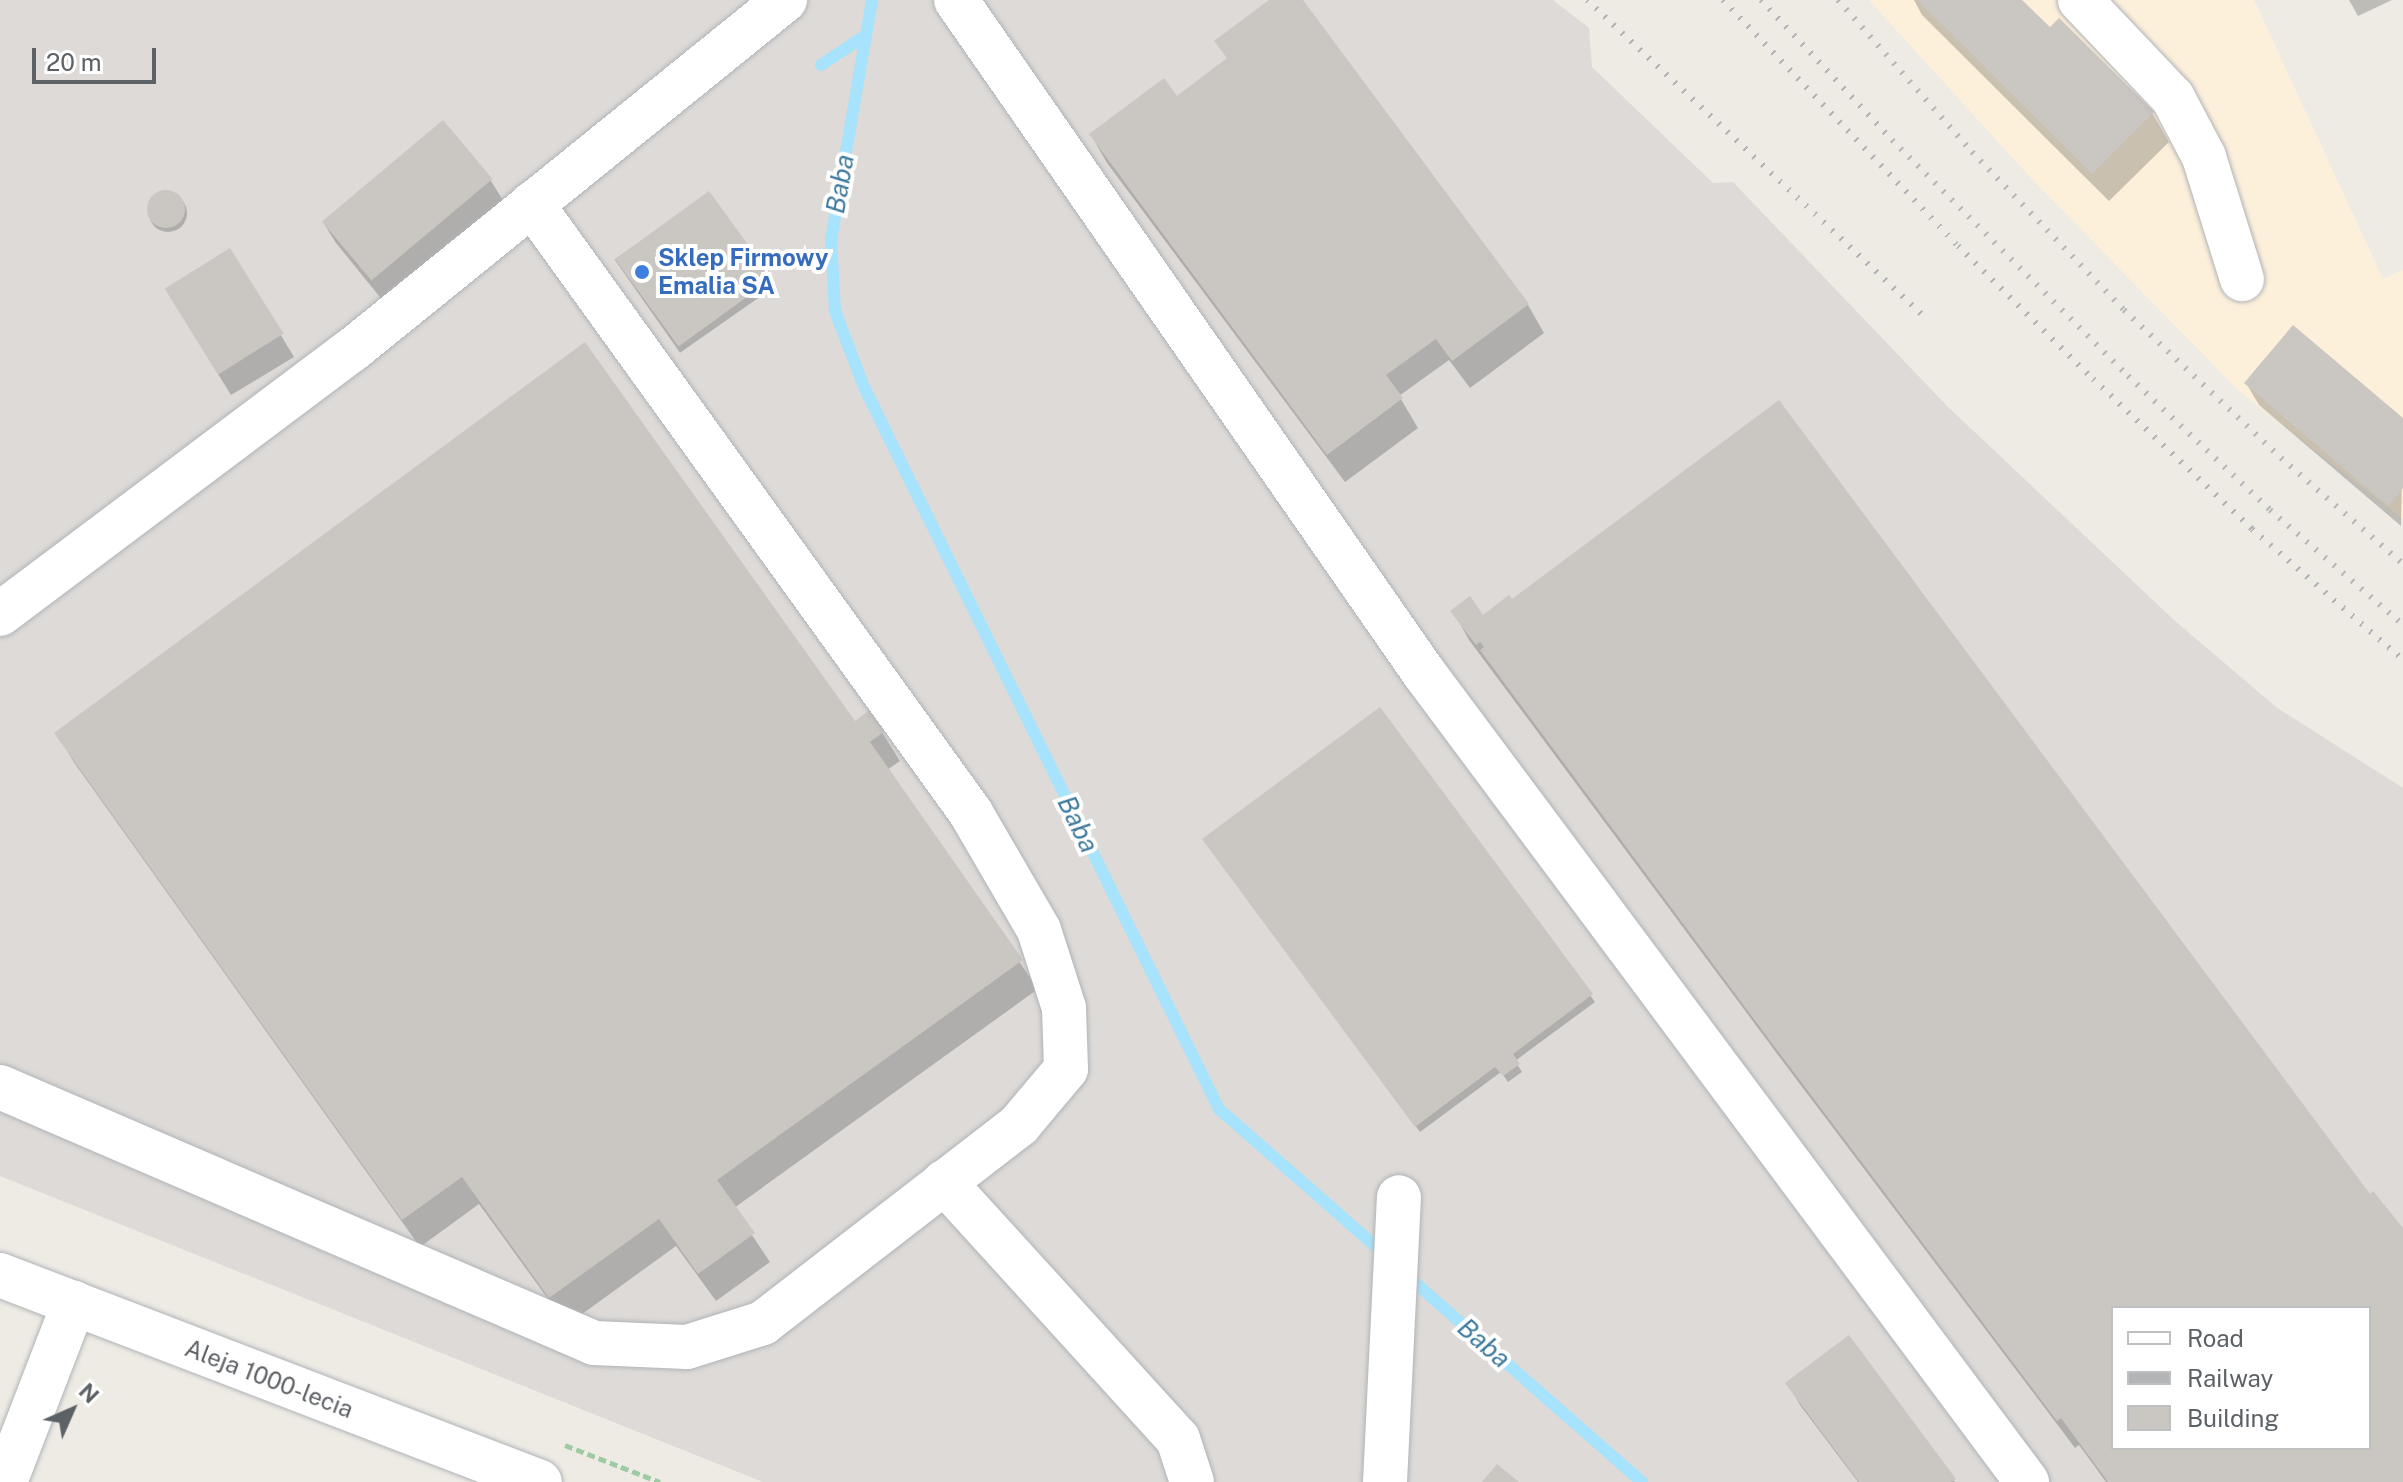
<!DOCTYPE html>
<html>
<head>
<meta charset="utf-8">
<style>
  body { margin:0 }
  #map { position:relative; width:2403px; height:1482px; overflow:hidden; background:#eeebe5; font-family:"Public Sans",sans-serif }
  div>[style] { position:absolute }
  .commercial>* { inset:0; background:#fdf0db }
  .industrial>* { inset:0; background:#dddad7 }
  .shadow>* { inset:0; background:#0003; transform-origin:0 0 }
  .round { border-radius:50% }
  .stream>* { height:12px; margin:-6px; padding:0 6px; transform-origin:6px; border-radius:6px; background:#a7e3fc }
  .building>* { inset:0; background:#cac6c2; transform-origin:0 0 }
  .path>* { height:5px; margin-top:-2.5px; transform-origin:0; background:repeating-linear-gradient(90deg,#9ecba4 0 8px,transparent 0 12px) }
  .roads { filter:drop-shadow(0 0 2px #b0b3b7) drop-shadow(0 0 2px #b0b3b7) }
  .minor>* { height:44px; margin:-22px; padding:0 22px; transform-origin:22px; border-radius:22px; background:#fff }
  .rail>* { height:6px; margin-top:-3px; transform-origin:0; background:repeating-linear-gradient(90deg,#b3b4b5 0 2px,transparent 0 12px) }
  .dots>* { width:22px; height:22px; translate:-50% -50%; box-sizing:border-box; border:4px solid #fff; border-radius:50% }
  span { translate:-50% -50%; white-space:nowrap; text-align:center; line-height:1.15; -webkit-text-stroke:8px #fff; paint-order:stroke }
  .shop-label { font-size:24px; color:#366cbe; font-weight:700 }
  .left { translate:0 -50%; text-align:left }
  .street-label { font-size:24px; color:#5c6165 }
  .water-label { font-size:26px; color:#3e7a9d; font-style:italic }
  .legend { position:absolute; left:2111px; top:1306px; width:260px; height:144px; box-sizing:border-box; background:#fff; border:2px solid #bec0c1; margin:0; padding:10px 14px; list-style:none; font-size:24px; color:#5c6165 }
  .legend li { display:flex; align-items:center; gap:16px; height:40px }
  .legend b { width:40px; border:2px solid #bec0c1 }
  .north { position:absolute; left:32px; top:1370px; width:80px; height:80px; -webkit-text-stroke:6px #fff; paint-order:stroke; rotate:45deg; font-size:22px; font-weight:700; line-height:32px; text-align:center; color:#5c6165 }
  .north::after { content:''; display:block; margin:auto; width:28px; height:36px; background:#5c6165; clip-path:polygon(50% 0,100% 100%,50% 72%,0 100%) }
  .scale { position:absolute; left:32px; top:48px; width:124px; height:36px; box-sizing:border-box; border:4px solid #5c6165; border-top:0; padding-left:10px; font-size:24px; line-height:28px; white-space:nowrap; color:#5c6165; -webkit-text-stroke:6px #fff; paint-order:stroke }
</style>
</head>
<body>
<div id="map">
  <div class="commercial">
    <i style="clip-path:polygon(1869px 0,2254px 0,2383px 279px,2403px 270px,2403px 519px,2238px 390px,2029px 176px)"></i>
  </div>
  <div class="industrial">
    <i style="clip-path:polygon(evenodd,0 0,1553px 0,1589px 28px,1592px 67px,1713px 183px,1733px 182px,1947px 406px,2174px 620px,2276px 707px,2403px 788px,2403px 1482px,763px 1482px,0 1176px,0 0,2113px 1308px,2369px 1308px,2369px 1448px,2113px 1448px,2113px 1308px)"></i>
  </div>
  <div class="shadow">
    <i style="clip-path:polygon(1272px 0,1301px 0,1528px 305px,1544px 333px,1470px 388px,1449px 360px,1399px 396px,1418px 428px,1345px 482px,1107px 163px,1091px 135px,1177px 98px,1228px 60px,1217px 41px)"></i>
    <i style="clip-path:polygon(1914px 0,2019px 0,2050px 30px,2152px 113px,2169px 142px,2109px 201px,1922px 15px)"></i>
    <i style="clip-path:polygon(2349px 0,2392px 0,2358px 16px)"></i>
    <i style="clip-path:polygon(443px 122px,491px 181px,504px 202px,384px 302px,336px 243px,323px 222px)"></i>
    <i class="round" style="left:149px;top:194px;width:38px;height:38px"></i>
    <i style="left:708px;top:194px;width:114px;height:114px;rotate:55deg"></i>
    <i style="clip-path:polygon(230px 251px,294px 357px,231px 395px,179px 311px)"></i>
    <i style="clip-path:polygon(2246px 383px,2403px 421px,2401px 526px,2259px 405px)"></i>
    <i style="clip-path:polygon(evenodd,1453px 611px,1483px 617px,2369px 1197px,2403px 1232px,2403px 1482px,2106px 1482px,2079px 1445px,2075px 1448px,1784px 1063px,1469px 640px,1453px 611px,2113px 1308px,2369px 1308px,2369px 1448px,2113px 1448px,2113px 1308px)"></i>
    <i style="clip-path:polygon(1380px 710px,1595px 1002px,1515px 1061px,1522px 1072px,1508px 1082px,1501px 1072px,1420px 1132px,1208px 846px)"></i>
    <i style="clip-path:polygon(870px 713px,900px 761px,887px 770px,1038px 989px,734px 1208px,770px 1262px,716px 1301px,676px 1246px,567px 1325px,479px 1204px,420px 1247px,73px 761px,57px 733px,854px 724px)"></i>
    <i style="clip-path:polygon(1849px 1338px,1955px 1482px,1858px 1482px,1800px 1405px,1788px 1383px)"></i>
  </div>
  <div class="stream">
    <i style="left:872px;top:0;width:243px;rotate:99.7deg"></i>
    <i style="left:831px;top:240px;width:71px;rotate:86.8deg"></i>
    <i style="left:835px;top:311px;width:81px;rotate:69.1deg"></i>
    <i style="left:864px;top:387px;width:805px;rotate:63.82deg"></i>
    <i style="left:1219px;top:1109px;width:221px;rotate:41.3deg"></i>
    <i style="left:821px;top:65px;width:54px;rotate:-33.7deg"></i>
    <i style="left:1404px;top:1273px;width:317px;rotate:41.3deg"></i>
  </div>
  <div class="building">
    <i style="clip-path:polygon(1269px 0,1303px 0,1529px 304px,1452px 361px,1436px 339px,1386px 375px,1403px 398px,1327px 455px,1089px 134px,1164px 78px,1177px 96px,1227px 58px,1214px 41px)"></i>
    <i style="clip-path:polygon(1917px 0,2022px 0,2050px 27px,2059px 18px,2154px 112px,2092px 174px)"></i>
    <i style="left:443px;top:120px;width:77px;height:158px;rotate:50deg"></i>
    <i class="round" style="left:147px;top:190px;width:38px;height:38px"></i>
    <i style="left:709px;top:191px;width:108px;height:116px;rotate:54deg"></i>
    <i style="left:230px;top:248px;width:101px;height:77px;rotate:58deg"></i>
    <i style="clip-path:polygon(2293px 325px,2403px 418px,2403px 488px,2388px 506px,2244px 383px)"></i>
    <i style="clip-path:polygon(585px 342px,855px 721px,870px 710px,885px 731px,870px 742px,1023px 960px,717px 1180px,755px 1233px,698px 1274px,659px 1219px,549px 1298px,462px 1177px,402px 1220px,54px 733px)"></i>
    <i style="clip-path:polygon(evenodd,1779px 400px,2370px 1194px,2373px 1191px,2403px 1228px,2403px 1482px,2108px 1482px,2061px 1418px,2057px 1421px,1765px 1034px,1480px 650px,1484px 647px,1480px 642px,1476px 645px,1450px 611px,1470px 596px,1483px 615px,1509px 595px,1512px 599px,1779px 400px,2113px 1308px,2369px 1308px,2369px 1448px,2113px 1448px,2113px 1308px)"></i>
    <i style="clip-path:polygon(1380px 707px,1593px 994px,1513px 1054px,1520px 1064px,1503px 1076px,1495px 1067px,1415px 1127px,1202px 839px)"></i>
    <i style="clip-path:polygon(1849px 1335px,1956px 1479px,1951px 1482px,1859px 1482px,1785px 1383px)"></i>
    <i style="clip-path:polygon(1497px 1464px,1519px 1482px,1482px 1482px)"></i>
  </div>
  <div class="path">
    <i style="left:565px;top:1445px;width:102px;rotate:21.3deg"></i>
  </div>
  <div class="roads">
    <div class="minor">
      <i style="left:956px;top:0;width:820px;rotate:55.19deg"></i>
      <i style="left:1424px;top:673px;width:1009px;rotate:53.3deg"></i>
      <i style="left:2080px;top:0;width:135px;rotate:46.5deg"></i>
      <i style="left:2173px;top:98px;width:67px;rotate:62.3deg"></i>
      <i style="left:2204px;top:157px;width:128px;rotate:72.7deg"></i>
      <i style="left:0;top:614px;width:440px;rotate:-36.9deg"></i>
      <i style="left:352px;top:350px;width:557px;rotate:-38.95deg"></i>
      <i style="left:0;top:1087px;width:647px;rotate:23.31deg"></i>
      <i style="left:594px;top:1343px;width:93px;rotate:2.5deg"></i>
      <i style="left:687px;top:1347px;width:80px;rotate:-17.5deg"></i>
      <i style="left:763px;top:1323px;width:324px;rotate:-37.7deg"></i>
      <i style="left:1019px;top:1125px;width:73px;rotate:-50deg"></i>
      <i style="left:1066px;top:1069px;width:61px;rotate:-91.9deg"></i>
      <i style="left:1064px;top:1008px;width:82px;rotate:-107.8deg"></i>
      <i style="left:1039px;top:930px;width:135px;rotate:-120.2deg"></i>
      <i style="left:971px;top:813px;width:751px;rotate:-125.79deg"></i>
      <i style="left:944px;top:1182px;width:348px;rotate:47.7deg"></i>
      <i style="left:1178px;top:1439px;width:45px;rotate:72deg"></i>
      <i style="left:0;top:1275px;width:578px;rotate:20.97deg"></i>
      <i style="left:5px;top:1482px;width:192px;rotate:-68.9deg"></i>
      <i style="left:1385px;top:1482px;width:285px;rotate:-87.2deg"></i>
    </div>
  </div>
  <div class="rail">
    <i style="left:1587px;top:0;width:463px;rotate:43.2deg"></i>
    <i style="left:1723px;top:0;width:340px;rotate:46.3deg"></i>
    <i style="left:1958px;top:246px;width:190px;rotate:44.6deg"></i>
    <i style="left:2093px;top:379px;width:219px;rotate:43.3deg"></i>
    <i style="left:2252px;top:529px;width:200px;rotate:40.9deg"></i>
    <i style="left:1761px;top:0;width:192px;rotate:46.9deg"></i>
    <i style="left:1892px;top:140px;width:334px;rotate:45deg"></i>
    <i style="left:2128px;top:376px;width:195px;rotate:43.3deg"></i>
    <i style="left:2270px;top:510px;width:176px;rotate:40.8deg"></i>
    <i style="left:1838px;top:0;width:203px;rotate:48.6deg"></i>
    <i style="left:1972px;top:152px;width:219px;rotate:46.1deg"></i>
    <i style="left:2124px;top:310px;width:216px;rotate:43.3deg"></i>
    <i style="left:2281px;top:458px;width:162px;rotate:41deg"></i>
  </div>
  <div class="dots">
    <i style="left:642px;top:272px;background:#3f7fe0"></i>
  </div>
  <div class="shop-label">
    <span class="left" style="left:658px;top:272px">Sklep Firmowy<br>Emalia SA</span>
  </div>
  <div class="street-label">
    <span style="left:269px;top:1379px;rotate:21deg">Aleja 1000-lecia</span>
  </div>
  <div class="water-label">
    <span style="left:840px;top:184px;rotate:-80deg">Baba</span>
    <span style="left:1078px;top:824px;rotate:64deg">Baba</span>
    <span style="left:1484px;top:1343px;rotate:41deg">Baba</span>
  </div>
  <ul class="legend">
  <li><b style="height:10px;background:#fff"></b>Road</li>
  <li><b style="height:10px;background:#b3b4b5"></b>Railway</li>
  <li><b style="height:22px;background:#cac6c2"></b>Building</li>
  </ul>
  <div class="north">N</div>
  <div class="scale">20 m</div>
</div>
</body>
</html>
